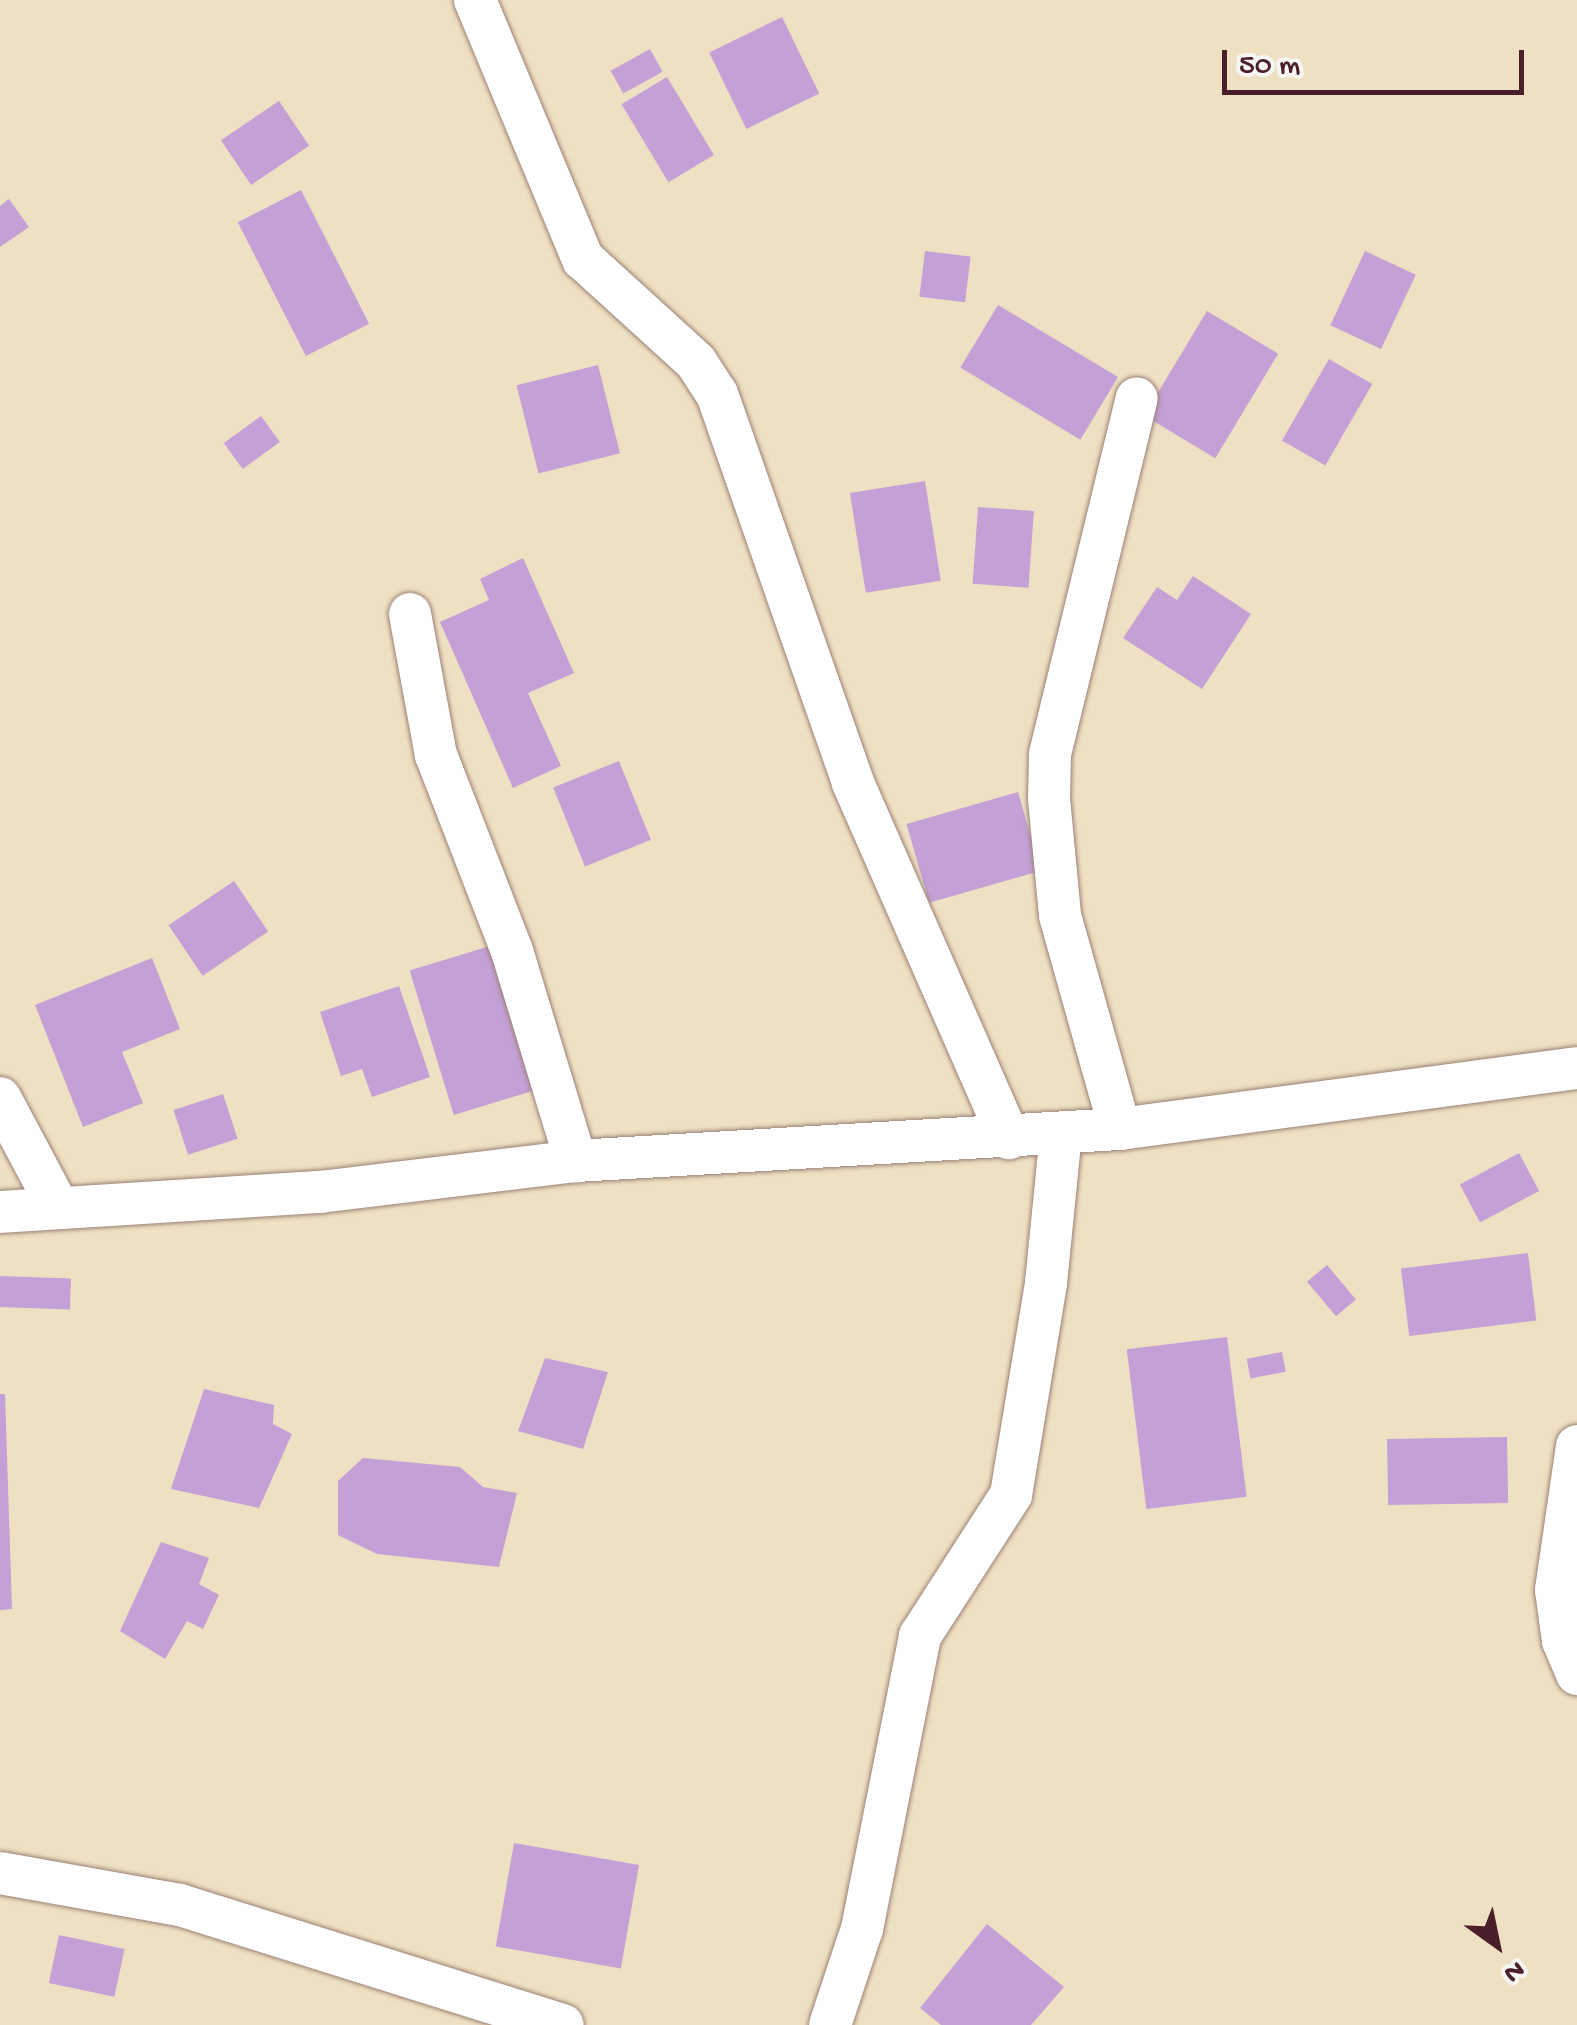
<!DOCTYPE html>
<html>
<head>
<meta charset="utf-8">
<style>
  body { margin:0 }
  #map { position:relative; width:1577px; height:2025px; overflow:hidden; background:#eee0c2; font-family:"Gochi Hand",sans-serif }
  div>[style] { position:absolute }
  .building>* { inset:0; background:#c3a0d6; transform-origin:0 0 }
  .roads { filter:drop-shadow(0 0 2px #9c8076) drop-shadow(0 0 2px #9c8076) }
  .minor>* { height:42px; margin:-21px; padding:0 21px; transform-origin:21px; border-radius:21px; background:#fff }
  span { translate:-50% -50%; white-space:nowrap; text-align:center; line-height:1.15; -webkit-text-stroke:9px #f6f6f2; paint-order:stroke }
  .north { position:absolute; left:1447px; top:1895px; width:100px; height:100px; -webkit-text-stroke:8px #f6f6f2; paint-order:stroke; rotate:147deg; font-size:28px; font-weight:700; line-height:40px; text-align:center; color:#4a1f2b }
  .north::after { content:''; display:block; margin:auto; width:35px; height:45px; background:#4a1f2b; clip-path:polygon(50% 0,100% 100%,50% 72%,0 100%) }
  .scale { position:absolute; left:1222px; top:50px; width:302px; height:45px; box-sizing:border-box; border:5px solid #4a1f2b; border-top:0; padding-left:12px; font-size:30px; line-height:35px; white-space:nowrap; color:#4a1f2b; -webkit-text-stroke:8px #f6f6f2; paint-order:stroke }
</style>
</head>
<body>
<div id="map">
  <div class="building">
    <i style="left:782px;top:17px;width:85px;height:81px;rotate:64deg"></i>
    <i style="left:650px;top:49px;width:26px;height:45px;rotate:61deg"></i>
    <i style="left:667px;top:77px;width:91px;height:53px;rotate:59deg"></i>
    <i style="left:279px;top:101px;width:54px;height:70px;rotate:56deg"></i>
    <i style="left:301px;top:190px;width:150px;height:71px;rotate:63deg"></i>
    <i style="clip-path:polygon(9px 199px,29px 227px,0 247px,0 206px)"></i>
    <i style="left:925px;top:251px;width:46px;height:46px;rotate:7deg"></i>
    <i style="left:1365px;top:251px;width:56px;height:82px;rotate:25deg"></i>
    <i style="left:998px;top:305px;width:140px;height:73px;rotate:31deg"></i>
    <i style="left:1207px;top:311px;width:83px;height:122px;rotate:31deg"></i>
    <i style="left:1329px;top:359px;width:50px;height:94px;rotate:30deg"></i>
    <i style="left:598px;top:365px;width:91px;height:84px;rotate:76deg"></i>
    <i style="left:261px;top:416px;width:32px;height:46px;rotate:54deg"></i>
    <i style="left:925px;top:481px;width:101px;height:76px;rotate:81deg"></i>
    <i style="left:978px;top:507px;width:56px;height:77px;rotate:4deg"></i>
    <i style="clip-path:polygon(523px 558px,574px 673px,528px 693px,561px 766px,513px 788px,440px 622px,489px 600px,480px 579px)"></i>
    <i style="clip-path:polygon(1193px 576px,1251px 614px,1202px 689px,1123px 638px,1157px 587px,1177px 600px)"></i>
    <i style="left:619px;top:761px;width:85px;height:71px;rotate:68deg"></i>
    <i style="left:1018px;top:792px;width:82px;height:116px;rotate:74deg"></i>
    <i style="left:234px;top:881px;width:61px;height:79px;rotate:56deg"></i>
    <i style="left:490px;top:946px;width:151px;height:84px;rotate:73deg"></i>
    <i style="clip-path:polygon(152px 958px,180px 1029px,122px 1052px,143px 1103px,83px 1127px,35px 1005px)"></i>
    <i style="clip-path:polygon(399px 986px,430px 1077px,372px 1097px,362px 1069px,341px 1076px,320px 1012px)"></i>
    <i style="left:223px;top:1094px;width:47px;height:52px;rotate:72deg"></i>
    <i style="left:1519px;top:1153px;width:43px;height:67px;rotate:62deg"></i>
    <i style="left:1528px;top:1253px;width:68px;height:128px;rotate:83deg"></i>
    <i style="left:1327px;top:1265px;width:45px;height:26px;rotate:50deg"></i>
    <i style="left:0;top:1276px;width:71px;height:31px;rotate:2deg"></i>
    <i style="left:1227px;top:1337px;width:161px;height:101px;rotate:83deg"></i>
    <i style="left:1282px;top:1352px;width:20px;height:36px;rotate:79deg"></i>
    <i style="clip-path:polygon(545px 1358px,608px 1372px,583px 1449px,518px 1431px)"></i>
    <i style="clip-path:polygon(204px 1389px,274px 1405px,273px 1424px,292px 1434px,259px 1508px,171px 1489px)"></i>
    <i style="clip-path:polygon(0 1394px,5px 1394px,12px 1609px,0 1610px)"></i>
    <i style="left:1507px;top:1437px;width:66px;height:120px;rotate:89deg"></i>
    <i style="clip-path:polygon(363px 1458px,460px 1467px,483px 1487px,517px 1493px,499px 1567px,377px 1554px,338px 1535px,338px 1481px)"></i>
    <i style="clip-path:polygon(161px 1542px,209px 1558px,199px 1584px,219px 1595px,203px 1629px,187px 1621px,165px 1659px,120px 1631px)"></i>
    <i style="left:514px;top:1843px;width:127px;height:105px;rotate:10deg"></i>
    <i style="clip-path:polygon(987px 1924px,1064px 1987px,1031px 2025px,941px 2025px,920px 2008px)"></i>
    <i style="left:59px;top:1935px;width:67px;height:49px;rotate:12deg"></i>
  </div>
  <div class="roads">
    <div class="minor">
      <i style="left:475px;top:0;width:281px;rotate:67.4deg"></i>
      <i style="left:583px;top:259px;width:153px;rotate:42.3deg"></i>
      <i style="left:696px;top:362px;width:38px;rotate:57deg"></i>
      <i style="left:717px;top:394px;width:412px;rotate:70.7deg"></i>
      <i style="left:853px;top:783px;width:388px;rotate:66.3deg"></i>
      <i style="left:410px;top:614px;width:143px;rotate:79.6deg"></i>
      <i style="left:436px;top:755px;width:210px;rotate:68.8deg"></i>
      <i style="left:512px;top:951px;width:220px;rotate:73.1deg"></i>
      <i style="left:0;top:1098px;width:121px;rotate:62deg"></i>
      <i style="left:1120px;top:1129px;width:222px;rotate:-105.7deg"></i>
      <i style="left:1060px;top:915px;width:117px;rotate:-95.4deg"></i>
      <i style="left:1049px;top:799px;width:45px;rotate:-88.7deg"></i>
      <i style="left:1050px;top:754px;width:366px;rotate:-76.3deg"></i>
      <i style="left:0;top:1212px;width:321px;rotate:-3.6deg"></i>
      <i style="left:320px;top:1192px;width:258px;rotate:-6.9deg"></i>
      <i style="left:576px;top:1161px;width:545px;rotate:-3.37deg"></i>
      <i style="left:1120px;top:1129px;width:461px;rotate:-7.6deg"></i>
      <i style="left:1577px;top:1446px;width:146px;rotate:98.3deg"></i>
      <i style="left:1556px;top:1590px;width:51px;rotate:82.2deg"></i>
      <i style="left:1563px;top:1641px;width:36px;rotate:67deg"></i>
      <i style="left:0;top:1873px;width:183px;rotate:10.1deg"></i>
      <i style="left:180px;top:1905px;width:401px;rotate:17.4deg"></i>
      <i style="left:830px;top:2025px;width:101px;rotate:-71.6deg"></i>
      <i style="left:862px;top:1929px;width:299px;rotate:-78.8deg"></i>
      <i style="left:920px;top:1636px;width:168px;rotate:-57.2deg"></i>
      <i style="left:1011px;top:1495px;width:215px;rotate:-80.6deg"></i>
      <i style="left:1046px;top:1283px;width:151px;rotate:-84.3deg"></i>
    </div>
  </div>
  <div class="north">N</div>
  <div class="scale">50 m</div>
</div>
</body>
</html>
